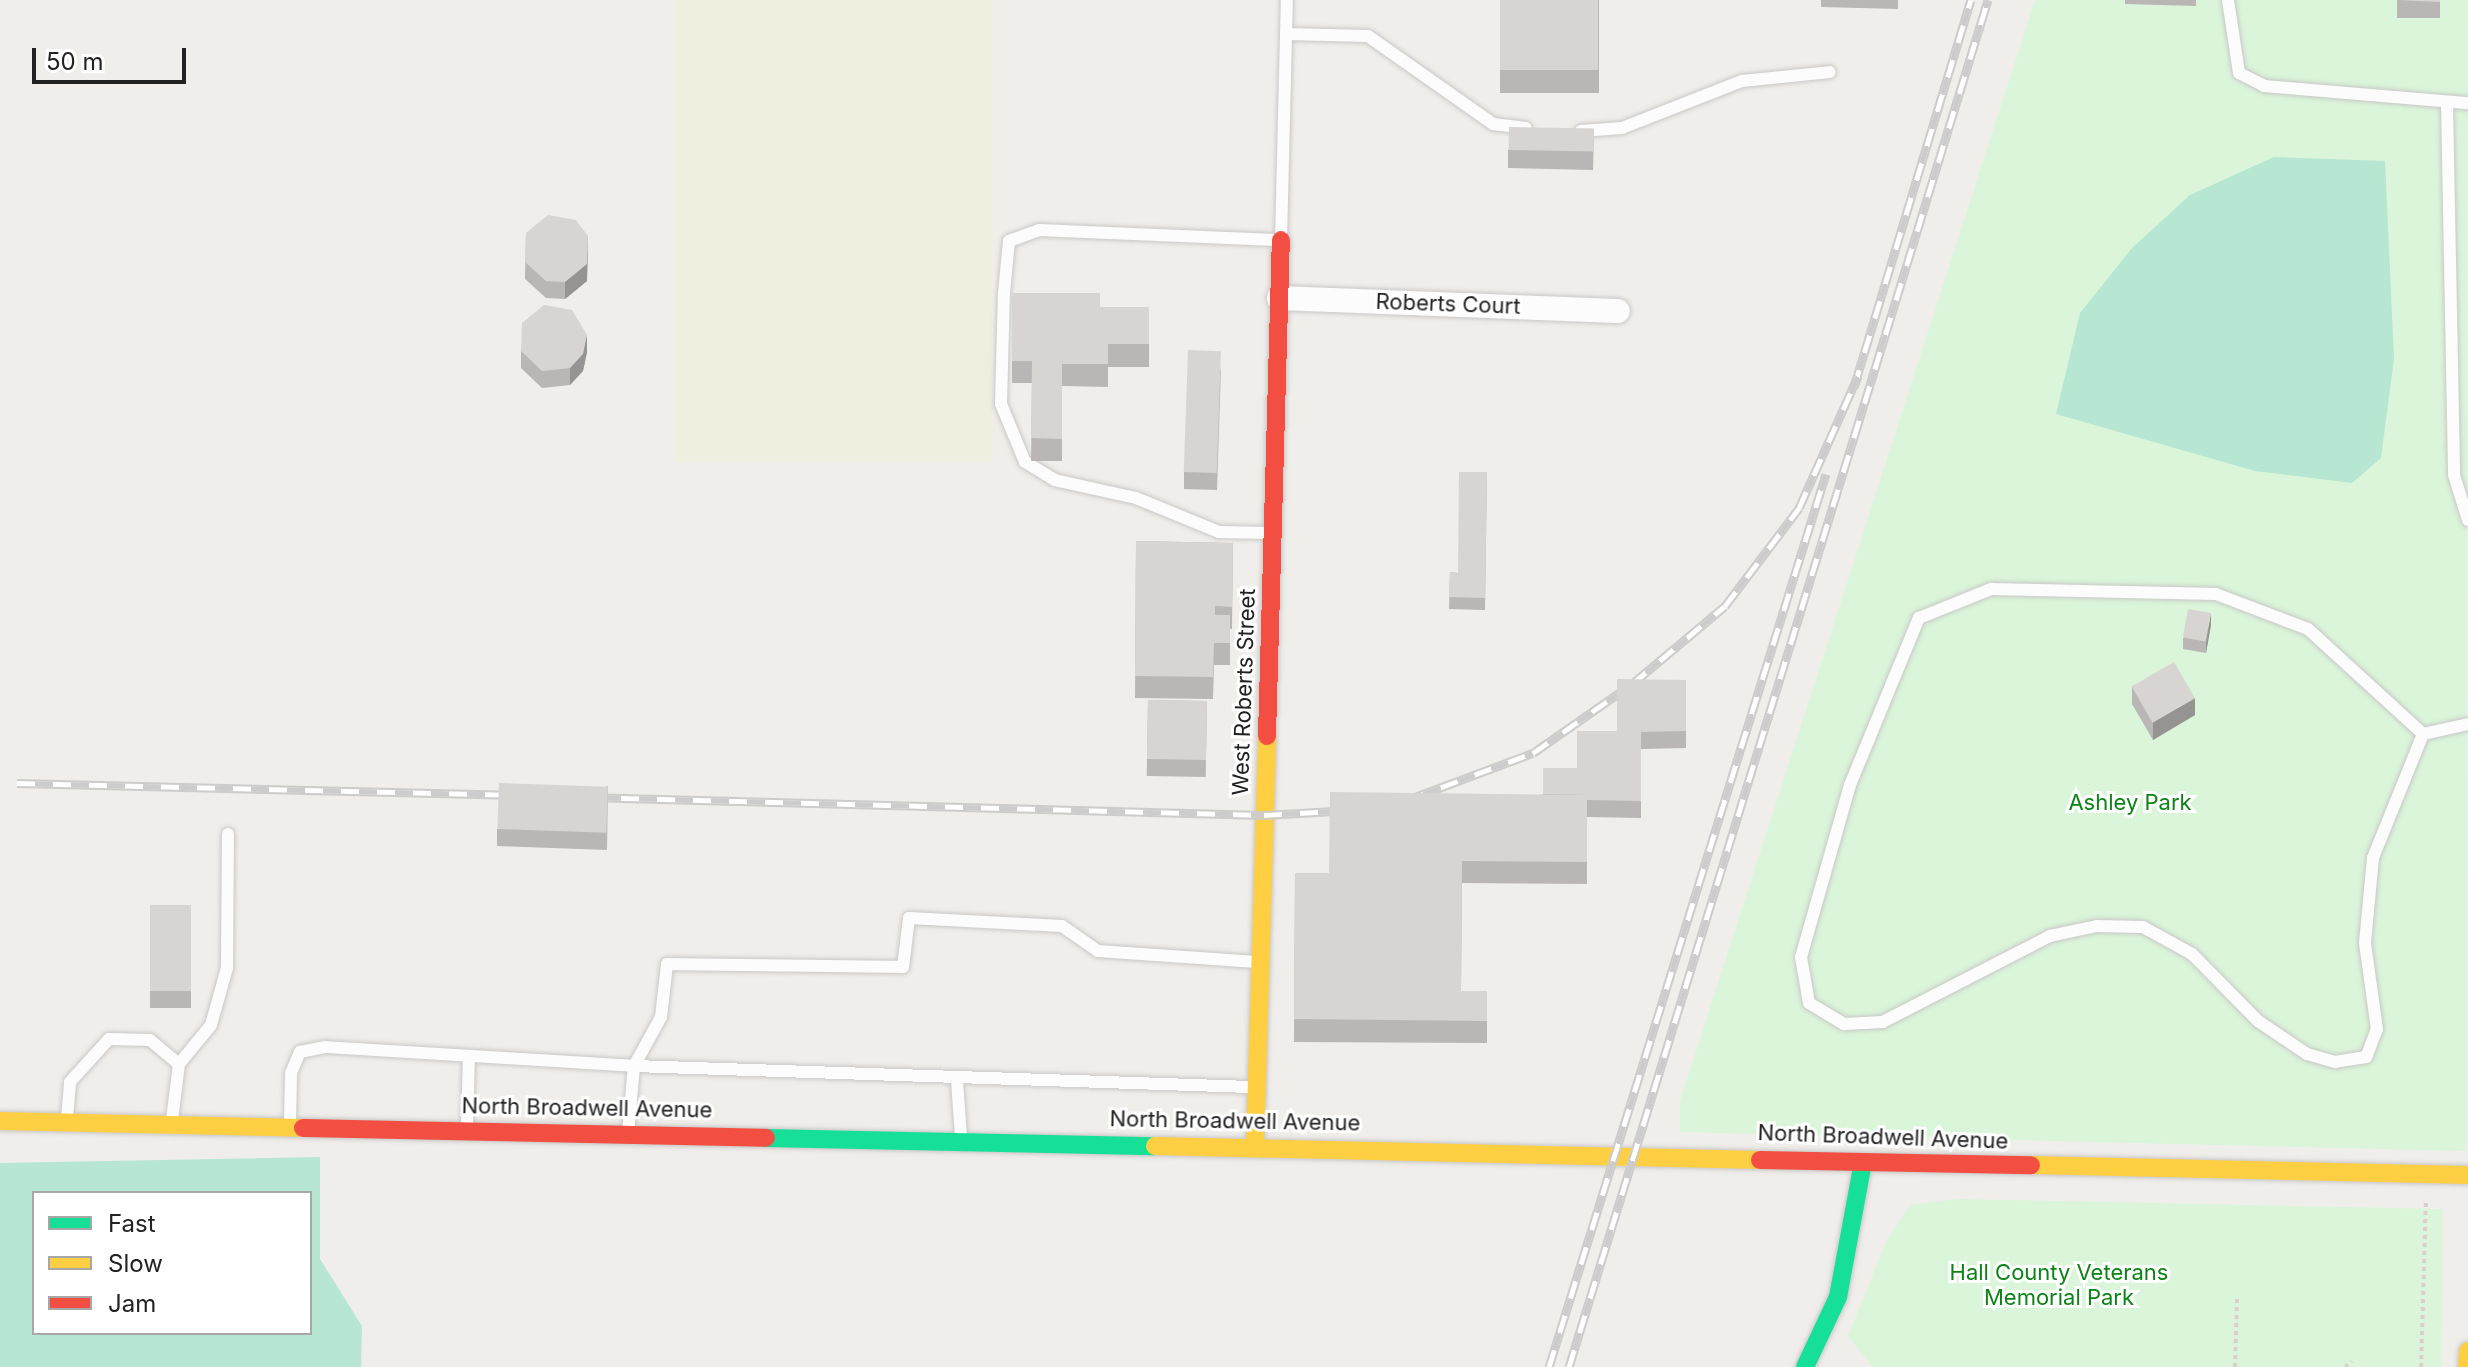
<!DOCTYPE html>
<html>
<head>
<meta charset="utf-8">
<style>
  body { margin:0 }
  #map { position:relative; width:2468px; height:1367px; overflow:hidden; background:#f0eeeb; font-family:Inter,sans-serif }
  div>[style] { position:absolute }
  .farmland>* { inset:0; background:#efefdf; transform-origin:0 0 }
  .park>* { inset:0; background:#daf5da }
  .pitch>* { inset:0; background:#b7e6d2 }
  .path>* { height:4px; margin-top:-2px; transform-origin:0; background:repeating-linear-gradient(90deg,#dccecd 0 4px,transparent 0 8px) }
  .roads { filter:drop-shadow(0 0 2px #c9c8c7) drop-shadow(0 0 2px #c9c8c7) }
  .lane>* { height:12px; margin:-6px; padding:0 6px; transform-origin:6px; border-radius:6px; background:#fdfcfc }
  .street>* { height:24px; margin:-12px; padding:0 12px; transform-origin:12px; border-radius:12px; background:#fdfcfc }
  .fast>* { height:18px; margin:-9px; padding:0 9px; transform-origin:9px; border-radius:9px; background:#16e098 }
  .slow>* { height:18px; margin:-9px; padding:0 9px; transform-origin:9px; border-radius:9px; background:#ffcf43 }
  .jam>* { height:18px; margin:-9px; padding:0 9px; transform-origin:9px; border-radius:9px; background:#f24e42 }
  .rail>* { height:9px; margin-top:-4.5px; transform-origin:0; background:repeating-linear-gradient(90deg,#fff 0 18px,#ccc 0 36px); box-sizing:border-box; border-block:2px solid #ccc }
  .wall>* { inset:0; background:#b9b6b5; transform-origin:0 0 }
  .shaded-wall>* { inset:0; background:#969493 }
  .building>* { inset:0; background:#d7d4d2; transform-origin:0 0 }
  span { translate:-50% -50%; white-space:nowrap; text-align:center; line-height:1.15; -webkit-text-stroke:6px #fff; paint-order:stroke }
  .street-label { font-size:22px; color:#222 }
  .park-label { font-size:22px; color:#0c8416 }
  .legend { position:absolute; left:32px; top:1191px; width:280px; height:144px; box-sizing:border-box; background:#fff; border:2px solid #a7a7a7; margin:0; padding:10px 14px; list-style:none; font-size:24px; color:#222 }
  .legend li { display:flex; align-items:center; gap:16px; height:40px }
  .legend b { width:40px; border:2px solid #a7a7a7 }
  .scale { position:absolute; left:32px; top:48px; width:154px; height:36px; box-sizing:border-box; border:4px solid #222; border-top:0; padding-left:10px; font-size:24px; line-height:28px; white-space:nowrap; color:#222; -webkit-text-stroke:6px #fff; paint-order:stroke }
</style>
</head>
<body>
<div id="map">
  <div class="farmland">
    <i style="left:674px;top:0;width:318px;height:462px"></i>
  </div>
  <div class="park">
    <i style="clip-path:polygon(2035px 0,2468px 0,2466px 1151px,1680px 1132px,1680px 1101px)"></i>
    <i style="clip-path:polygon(1958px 1199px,2443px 1209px,2441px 1367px,1872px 1367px,1848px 1336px,1886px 1242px,1910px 1205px)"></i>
  </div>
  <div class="pitch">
    <i style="clip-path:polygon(2274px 157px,2385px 161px,2394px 359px,2381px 458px,2352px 483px,2255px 471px,2056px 414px,2080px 313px,2132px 248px,2190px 195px)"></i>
    <i style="clip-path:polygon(evenodd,320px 1157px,320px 1259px,362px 1326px,361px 1367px,0 1367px,0 1163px,320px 1157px,34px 1193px,310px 1193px,310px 1333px,34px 1333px,34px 1193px)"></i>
  </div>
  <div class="path">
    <i style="left:2235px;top:1367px;width:69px;rotate:-88.3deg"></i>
    <i style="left:2345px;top:1367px;width:9px;rotate:-41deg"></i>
    <i style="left:2421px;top:1367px;width:165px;rotate:-88.3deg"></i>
  </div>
  <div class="roads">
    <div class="lane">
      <i style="left:2228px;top:0;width:74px;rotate:81.4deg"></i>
      <i style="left:2239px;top:73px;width:28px;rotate:27deg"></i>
      <i style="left:2264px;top:86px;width:205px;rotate:4.8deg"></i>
      <i style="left:1286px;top:34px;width:82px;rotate:1.4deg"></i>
      <i style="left:1368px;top:36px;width:153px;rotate:35.1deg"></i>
      <i style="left:1493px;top:124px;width:33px;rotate:7deg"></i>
      <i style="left:2447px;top:104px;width:371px;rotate:88.9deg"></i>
      <i style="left:2454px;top:475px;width:47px;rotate:72.7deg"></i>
      <i style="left:1581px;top:131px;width:41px;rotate:-4.2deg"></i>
      <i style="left:1622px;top:128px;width:129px;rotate:-21.4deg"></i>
      <i style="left:1742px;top:81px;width:88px;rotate:-5.8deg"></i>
      <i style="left:1269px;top:533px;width:50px;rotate:-178.9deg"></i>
      <i style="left:1219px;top:532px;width:90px;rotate:-157.7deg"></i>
      <i style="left:1136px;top:498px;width:83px;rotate:-167.5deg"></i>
      <i style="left:1055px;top:480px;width:35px;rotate:-149deg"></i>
      <i style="left:1025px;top:462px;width:63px;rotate:-112.5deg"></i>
      <i style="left:1001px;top:404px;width:111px;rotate:-88.5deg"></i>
      <i style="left:1004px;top:293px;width:52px;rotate:-84.5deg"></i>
      <i style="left:1009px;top:241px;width:32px;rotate:-20deg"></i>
      <i style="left:1039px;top:230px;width:242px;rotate:2.4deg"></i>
      <i style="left:1281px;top:240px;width:240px;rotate:-88.6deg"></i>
      <i style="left:1991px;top:589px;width:225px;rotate:1.3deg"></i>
      <i style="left:2216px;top:594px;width:98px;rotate:20.8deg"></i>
      <i style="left:2308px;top:629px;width:156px;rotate:42.4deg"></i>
      <i style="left:2423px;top:734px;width:134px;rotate:112deg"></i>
      <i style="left:2373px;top:858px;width:85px;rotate:95.4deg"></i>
      <i style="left:2365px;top:943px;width:87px;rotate:82.1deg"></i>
      <i style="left:2377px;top:1029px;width:30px;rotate:111deg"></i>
      <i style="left:2366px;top:1057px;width:31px;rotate:171deg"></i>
      <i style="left:2335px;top:1062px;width:29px;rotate:-164deg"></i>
      <i style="left:2307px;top:1054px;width:59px;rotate:-146deg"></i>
      <i style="left:2258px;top:1021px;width:94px;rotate:-134.6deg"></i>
      <i style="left:2192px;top:954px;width:56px;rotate:-151.1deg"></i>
      <i style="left:2143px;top:927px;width:46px;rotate:-178.8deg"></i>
      <i style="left:2097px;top:926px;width:48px;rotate:168deg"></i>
      <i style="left:2050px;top:936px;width:188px;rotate:152.8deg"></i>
      <i style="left:1883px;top:1022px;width:39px;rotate:177deg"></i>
      <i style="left:1844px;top:1024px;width:41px;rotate:-149deg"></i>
      <i style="left:1809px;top:1003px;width:47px;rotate:-99.9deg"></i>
      <i style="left:1801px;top:957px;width:179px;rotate:-74.1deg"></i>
      <i style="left:1850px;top:785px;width:181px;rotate:-67.6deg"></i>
      <i style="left:1919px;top:618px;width:78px;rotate:-21.9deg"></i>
      <i style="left:2423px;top:734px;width:46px;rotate:-12.5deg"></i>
      <i style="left:957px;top:1080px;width:57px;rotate:86deg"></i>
      <i style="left:67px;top:1118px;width:36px;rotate:-85deg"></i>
      <i style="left:70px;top:1082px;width:58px;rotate:-47.8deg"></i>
      <i style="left:109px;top:1039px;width:41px;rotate:1.4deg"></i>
      <i style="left:150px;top:1040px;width:38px;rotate:40deg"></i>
      <i style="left:172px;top:1120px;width:56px;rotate:-82.9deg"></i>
      <i style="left:179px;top:1064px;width:50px;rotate:-50.6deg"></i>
      <i style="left:211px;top:1025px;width:59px;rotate:-74.3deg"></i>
      <i style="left:227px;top:968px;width:134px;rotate:-89.6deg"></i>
      <i style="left:290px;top:1122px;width:49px;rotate:-88.8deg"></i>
      <i style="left:291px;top:1073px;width:23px;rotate:-67deg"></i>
      <i style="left:300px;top:1052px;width:25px;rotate:-11deg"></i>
      <i style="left:325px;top:1047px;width:310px;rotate:3.5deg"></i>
      <i style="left:634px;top:1066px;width:618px;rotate:1.95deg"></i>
      <i style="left:467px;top:1126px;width:70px;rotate:-88.4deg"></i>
      <i style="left:628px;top:1133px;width:67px;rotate:-84.9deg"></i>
      <i style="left:634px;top:1066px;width:56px;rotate:-61.1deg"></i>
      <i style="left:661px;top:1017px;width:53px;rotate:-83.5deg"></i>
      <i style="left:667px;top:964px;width:236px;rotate:0.7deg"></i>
      <i style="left:903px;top:967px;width:49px;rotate:-83deg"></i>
      <i style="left:909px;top:918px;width:153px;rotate:3deg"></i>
      <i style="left:1062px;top:926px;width:44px;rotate:34.8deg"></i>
      <i style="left:1098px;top:951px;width:159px;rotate:4deg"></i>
    </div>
    <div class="street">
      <i style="left:1279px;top:298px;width:339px;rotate:2.2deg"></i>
    </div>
    <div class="fast">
      <i style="left:766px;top:1138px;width:389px;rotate:1.2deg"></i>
      <i style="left:1805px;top:1367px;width:77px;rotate:-64.8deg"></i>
      <i style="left:1838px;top:1297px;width:137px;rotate:-79.5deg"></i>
    </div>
    <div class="slow">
      <i style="left:0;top:1121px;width:303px;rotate:1.3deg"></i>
      <i style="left:1155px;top:1146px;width:605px;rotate:1.33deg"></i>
      <i style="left:1255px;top:1146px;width:410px;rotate:-88.3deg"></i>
      <i style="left:2031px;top:1165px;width:437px;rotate:1.3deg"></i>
      <i style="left:2467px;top:1367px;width:16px;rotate:-86deg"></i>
    </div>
    <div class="jam">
      <i style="left:1267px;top:736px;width:496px;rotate:-88.4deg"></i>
      <i style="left:303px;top:1128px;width:463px;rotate:1.2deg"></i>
      <i style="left:1760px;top:1160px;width:271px;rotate:1.1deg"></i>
    </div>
  </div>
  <div class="rail">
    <i style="left:1854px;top:387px;width:404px;rotate:-73.2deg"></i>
    <i style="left:17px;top:783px;width:504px;rotate:1.36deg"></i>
    <i style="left:585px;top:797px;width:679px;rotate:1.52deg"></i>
    <i style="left:1264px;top:815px;width:88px;rotate:-3.3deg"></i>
    <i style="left:1407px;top:800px;width:134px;rotate:-20.5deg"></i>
    <i style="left:1533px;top:753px;width:121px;rotate:-34.9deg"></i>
    <i style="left:1632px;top:684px;width:121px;rotate:-40deg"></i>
    <i style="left:1725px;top:606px;width:123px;rotate:-52.9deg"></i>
    <i style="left:1799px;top:508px;width:145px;rotate:-65.9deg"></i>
    <i style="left:1549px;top:1367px;width:935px;rotate:-72.77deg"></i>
    <i style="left:1569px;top:1367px;width:1430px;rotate:-72.96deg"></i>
  </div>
  <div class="wall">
    <i style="left:1500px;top:0;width:99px;height:93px"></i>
    <i style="clip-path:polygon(1821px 0,1898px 0,1898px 9px,1821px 7px)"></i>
    <i style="clip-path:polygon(2125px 0,2196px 0,2196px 6px,2125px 4px)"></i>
    <i style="left:2397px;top:0;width:43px;height:18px"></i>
    <i style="clip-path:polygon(1594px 129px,1593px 170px,1508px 168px,1508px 150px)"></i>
    <i style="clip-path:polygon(526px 233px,588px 253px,587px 281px,565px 299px,546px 298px,525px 279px)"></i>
    <i style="clip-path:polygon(1012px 293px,1100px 307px,1149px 307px,1149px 367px,1108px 367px,1108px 387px,1062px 386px,1062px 461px,1031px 461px,1032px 383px,1012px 383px)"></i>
    <i style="clip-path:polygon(521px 351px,587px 352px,583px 371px,570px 385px,542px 388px,521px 368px)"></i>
    <i style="clip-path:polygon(1221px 368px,1217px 490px,1184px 489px,1184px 472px)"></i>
    <i style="clip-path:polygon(1487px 472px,1485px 610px,1449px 609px,1450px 572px,1458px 573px)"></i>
    <i style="clip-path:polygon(1136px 541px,1233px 543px,1232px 629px,1230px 629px,1230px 665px,1214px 665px,1213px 699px,1135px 698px)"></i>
    <i style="clip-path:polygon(2211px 625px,2206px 653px,2183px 649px,2183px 638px)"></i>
    <i style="clip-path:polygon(1686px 680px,1686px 748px,1641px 749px,1641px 818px,1587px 817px,1587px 884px,1462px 883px,1461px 991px,1487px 991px,1487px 1043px,1294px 1042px,1295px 873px,1329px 873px,1543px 794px,1577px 768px,1617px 731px)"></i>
    <i style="clip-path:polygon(2132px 687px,2195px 715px,2153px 740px,2132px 704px)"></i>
    <i style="left:1148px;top:700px;width:59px;height:76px;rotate:1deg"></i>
    <i style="clip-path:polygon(608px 786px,607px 850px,497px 846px,497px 829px)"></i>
    <i style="left:150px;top:905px;width:41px;height:103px"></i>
  </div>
  <div class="shaded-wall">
    <i style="clip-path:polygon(588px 236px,587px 281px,565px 299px,565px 282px)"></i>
    <i style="clip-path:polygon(587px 335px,587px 352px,583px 371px,570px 385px,570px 368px)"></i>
    <i style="clip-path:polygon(2211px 613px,2211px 625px,2206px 653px,2206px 642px)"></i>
    <i style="clip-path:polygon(2195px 698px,2195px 715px,2153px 740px,2153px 722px)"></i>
  </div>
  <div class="building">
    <i style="left:1500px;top:0;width:98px;height:70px"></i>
    <i style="clip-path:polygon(2397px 0,2440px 0,2440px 2px)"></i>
    <i style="left:1509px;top:127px;width:85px;height:23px;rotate:1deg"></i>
    <i style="clip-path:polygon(548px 215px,576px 220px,588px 236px,587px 264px,565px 282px,546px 281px,525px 262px,526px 233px)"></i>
    <i style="clip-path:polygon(1012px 293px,1100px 293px,1100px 307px,1149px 307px,1149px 344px,1108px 344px,1108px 364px,1062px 364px,1062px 439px,1031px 438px,1032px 361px,1012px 361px)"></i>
    <i style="clip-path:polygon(544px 305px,572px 310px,587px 335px,583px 354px,570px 368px,542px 371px,521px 351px,522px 323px)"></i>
    <i style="left:1188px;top:350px;width:33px;height:122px;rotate:2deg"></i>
    <i style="clip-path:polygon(1459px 472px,1487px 472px,1485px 598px,1449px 597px,1450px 572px,1458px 573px)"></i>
    <i style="clip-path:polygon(1136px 541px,1233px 543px,1232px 607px,1215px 606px,1215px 615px,1230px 615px,1230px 643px,1214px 643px,1213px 677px,1135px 676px)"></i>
    <i style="left:2188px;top:609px;width:23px;height:29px;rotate:10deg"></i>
    <i style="left:2174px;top:662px;width:42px;height:49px;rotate:60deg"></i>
    <i style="clip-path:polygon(1617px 679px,1686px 680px,1686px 731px,1641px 732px,1641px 801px,1587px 800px,1587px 795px,1543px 794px,1543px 768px,1577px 768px,1577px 731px,1617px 731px)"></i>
    <i style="left:1148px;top:700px;width:59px;height:59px;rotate:1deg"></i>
    <i style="left:499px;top:783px;width:109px;height:46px;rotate:2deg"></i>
    <i style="clip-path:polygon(1330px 792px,1587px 795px,1587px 862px,1462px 861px,1461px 991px,1487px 991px,1487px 1021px,1294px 1019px,1295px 873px,1329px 873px)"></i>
    <i style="left:150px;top:905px;width:41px;height:86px"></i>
  </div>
  <div class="street-label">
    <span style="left:1448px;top:304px;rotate:2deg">Roberts Court</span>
    <span style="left:1244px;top:692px;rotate:-88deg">West Roberts Street</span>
    <span style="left:587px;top:1108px;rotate:1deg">North Broadwell Avenue</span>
    <span style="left:1235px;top:1121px;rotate:1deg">North Broadwell Avenue</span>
    <span style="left:1883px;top:1137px;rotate:2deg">North Broadwell Avenue</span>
  </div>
  <div class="park-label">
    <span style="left:2130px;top:803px">Ashley Park</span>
    <span style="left:2059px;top:1285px">Hall County Veterans<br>Memorial Park</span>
  </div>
  <ul class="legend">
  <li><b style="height:10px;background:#16e098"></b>Fast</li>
  <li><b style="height:10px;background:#ffcf43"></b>Slow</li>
  <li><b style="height:10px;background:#f24e42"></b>Jam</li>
  </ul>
  <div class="scale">50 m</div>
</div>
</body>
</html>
